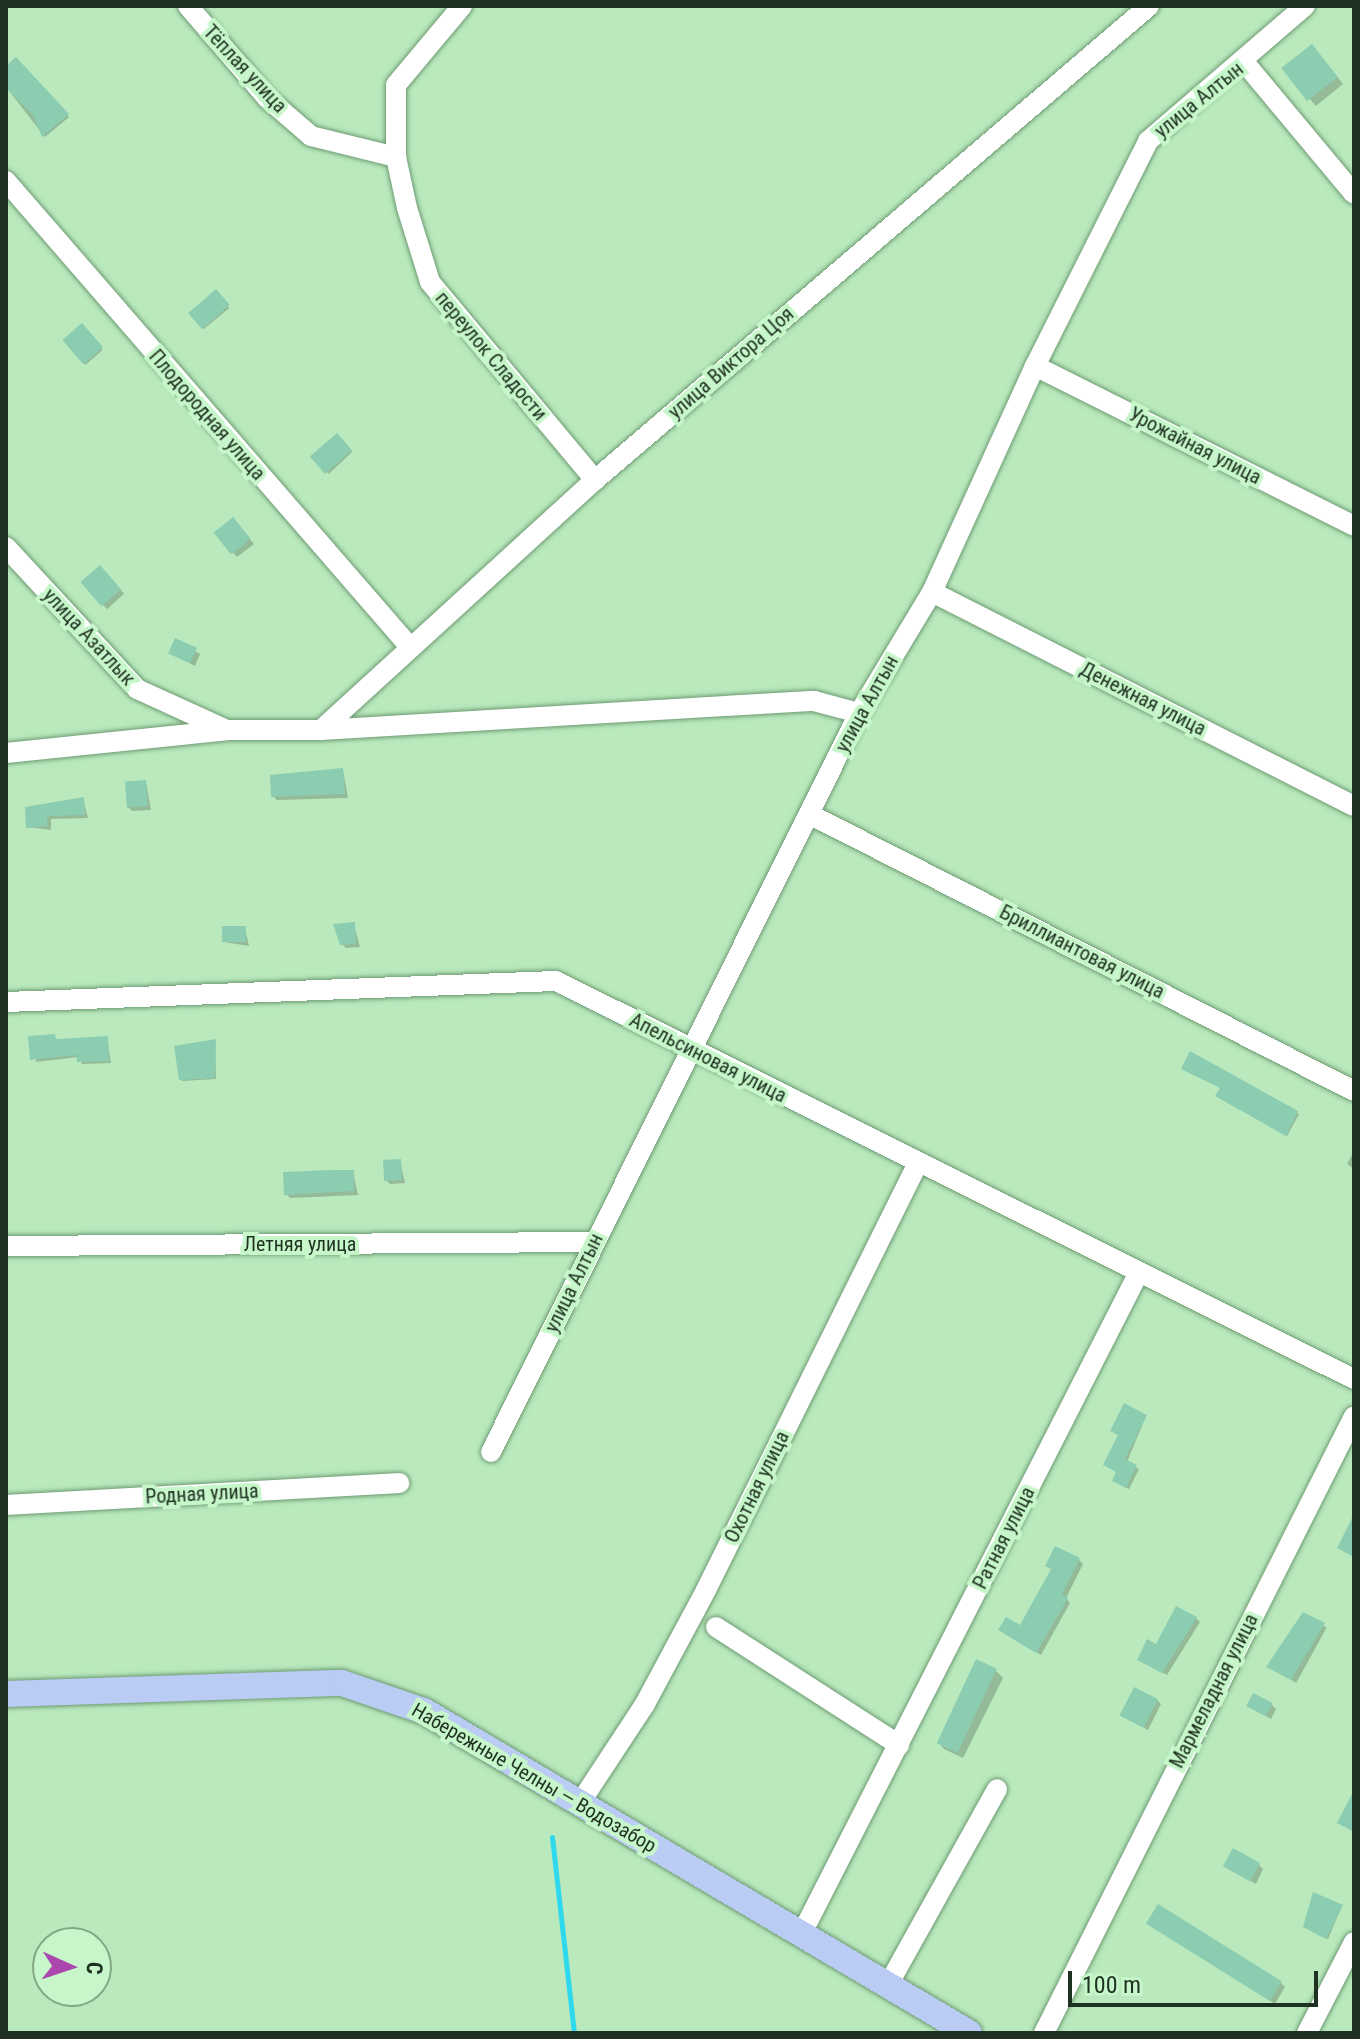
<!DOCTYPE html>
<html>
<head>
<meta charset="utf-8">
<style>
  body { margin:0 }
  #map { position:relative; width:1360px; height:2039px; overflow:hidden; background:#b9e9bd; font-family:"Roboto Condensed",sans-serif }
  div>[style] { position:absolute }
  .shadow>* { inset:0; background:#0003; transform-origin:0 0 }
  .stream>* { height:5px; margin:-2.5px; padding:0 2.5px; transform-origin:2.5px; border-radius:2.5px; background:#2ed9ed }
  .building>* { inset:0; background:#8ccdb2; transform-origin:0 0 }
  .roads { filter:drop-shadow(0 0 2px #6e9b73) drop-shadow(0 0 2px #6e9b73) }
  .minor>* { height:20px; margin:-10px; padding:0 10px; transform-origin:10px; border-radius:10px; background:#fff }
  .major>* { height:26px; margin:-13px; padding:0 13px; transform-origin:13px; border-radius:13px; background:#bacbf4 }
  span { translate:-50% -50%; white-space:nowrap; text-align:center; line-height:1.15; -webkit-text-stroke:8px #c6f6ca; paint-order:stroke }
  .street-label { font-size:20px; color:#1f3221 }
  .frame { position:absolute; inset:0; border:8px solid #1f3221; pointer-events:none }
  .north { position:absolute; left:32px; top:1927px; width:80px; height:80px; box-sizing:border-box; background:#c6f6ca; border:2px solid #83a886; border-radius:50%; rotate:93deg; font-size:22px; font-weight:700; line-height:32px; text-align:center; color:#1f3221 }
  .north::after { content:''; display:block; margin:auto; width:28px; height:36px; background:#ac48ad; clip-path:polygon(50% 0,100% 100%,50% 72%,0 100%) }
  .scale { position:absolute; left:1068px; top:1971px; width:250px; height:36px; box-sizing:border-box; border:4px solid #1f3221; border-top:0; padding-left:10px; font-size:24px; line-height:28px; white-space:nowrap; color:#1f3221; -webkit-text-stroke:6px #c6f6ca; paint-order:stroke }
</style>
</head>
<body>
<div id="map">
  <div class="shadow">
    <i style="clip-path:polygon(1319px 54px,1343px 84px,1316px 106px,1284px 69px)"></i>
    <i style="clip-path:polygon(16px 59px,69px 117px,45px 137px,6px 87px,6px 68px)"></i>
    <i style="left:216px;top:292px;width:21px;height:33px;rotate:51deg"></i>
    <i style="left:81px;top:325px;width:33px;height:23px;rotate:49deg"></i>
    <i style="left:337px;top:436px;width:22px;height:32px;rotate:47deg"></i>
    <i style="clip-path:polygon(237px 524px,254px 544px,237px 557px,217px 533px)"></i>
    <i style="left:100px;top:567px;width:36px;height:23px;rotate:48deg"></i>
    <i style="clip-path:polygon(176px 640px,200px 654px,195px 666px,170px 653px)"></i>
    <i style="clip-path:polygon(343px 770px,348px 798px,277px 800px,273px 796px)"></i>
    <i style="clip-path:polygon(146px 782px,151px 810px,132px 811px,128px 807px)"></i>
    <i style="clip-path:polygon(83px 799px,88px 818px,51px 819px,51px 830px,28px 827px,27px 808px)"></i>
    <i style="clip-path:polygon(354px 925px,360px 947px,346px 948px,342px 944px)"></i>
    <i style="clip-path:polygon(245px 928px,249px 946px,224px 942px)"></i>
    <i style="clip-path:polygon(54px 1036px,57px 1041px,107px 1038px,111px 1063px,82px 1064px,79px 1057px,35px 1062px)"></i>
    <i style="clip-path:polygon(215px 1041px,216px 1079px,182px 1081px,181px 1079px)"></i>
    <i style="clip-path:polygon(1219px 1097px,1297px 1113px,1299px 1114px,1287px 1136px)"></i>
    <i style="clip-path:polygon(1354px 1151px,1354px 1169px,1347px 1164px)"></i>
    <i style="clip-path:polygon(400px 1161px,405px 1183px,390px 1184px,386px 1180px)"></i>
    <i style="clip-path:polygon(353px 1172px,358px 1195px,290px 1198px,286px 1194px)"></i>
    <i style="clip-path:polygon(1146px 1416px,1127px 1462px,1139px 1469px,1129px 1489px,1117px 1483px,1120px 1436px)"></i>
    <i style="clip-path:polygon(1079px 1560px,1083px 1564px,1066px 1598px,1070px 1603px,1041px 1655px,1005px 1634px,1020px 1627px,1053px 1571px,1047px 1565px)"></i>
    <i style="left:1304px;top:1615px;width:26px;height:63px;rotate:29deg"></i>
    <i style="clip-path:polygon(1196px 1618px,1200px 1622px,1167px 1675px,1139px 1660px)"></i>
    <i style="clip-path:polygon(996px 1671px,1003px 1678px,963px 1758px,944px 1749px,938px 1742px)"></i>
    <i style="clip-path:polygon(1157px 1700px,1161px 1704px,1148px 1730px,1122px 1715px)"></i>
    <i style="clip-path:polygon(1272px 1705px,1276px 1709px,1271px 1719px,1253px 1709px)"></i>
    <i style="clip-path:polygon(1259px 1865px,1263px 1869px,1256px 1884px,1226px 1866px)"></i>
    <i style="clip-path:polygon(1342px 1906px,1328px 1939px,1307px 1928px)"></i>
    <i style="clip-path:polygon(1153px 1927px,1281px 1983px,1285px 1987px,1275px 2004px)"></i>
  </div>
  <div class="stream">
    <i style="left:552px;top:1837px;width:197px;rotate:83.6deg"></i>
  </div>
  <div class="building">
    <i style="left:1312px;top:44px;width:42px;height:39px;rotate:52deg"></i>
    <i style="clip-path:polygon(16px 57px,69px 114px,42px 137px,33px 115px,6px 88px,6px 66px)"></i>
    <i style="left:216px;top:289px;width:21px;height:37px;rotate:49deg"></i>
    <i style="left:82px;top:323px;width:32px;height:26px;rotate:49deg"></i>
    <i style="left:337px;top:433px;width:23px;height:36px;rotate:49deg"></i>
    <i style="left:233px;top:517px;width:28px;height:25px;rotate:51deg"></i>
    <i style="left:100px;top:565px;width:32px;height:26px;rotate:49deg"></i>
    <i style="left:175px;top:638px;width:24px;height:17px;rotate:24deg"></i>
    <i style="clip-path:polygon(343px 768px,345px 794px,271px 797px,270px 775px)"></i>
    <i style="left:146px;top:780px;width:26px;height:21px;rotate:86deg"></i>
    <i style="clip-path:polygon(84px 797px,85px 815px,47px 816px,48px 826px,26px 828px,25px 807px)"></i>
    <i style="clip-path:polygon(355px 922px,356px 944px,340px 945px,333px 924px)"></i>
    <i style="left:246px;top:926px;width:16px;height:24px;rotate:90deg"></i>
    <i style="clip-path:polygon(55px 1034px,56px 1039px,108px 1036px,109px 1061px,77px 1062px,77px 1055px,30px 1060px,28px 1036px)"></i>
    <i style="clip-path:polygon(216px 1039px,215px 1078px,179px 1080px,174px 1046px)"></i>
    <i style="clip-path:polygon(1190px 1051px,1298px 1111px,1286px 1136px,1215px 1096px,1220px 1088px,1181px 1069px)"></i>
    <i style="left:401px;top:1159px;width:21px;height:18px;rotate:87deg"></i>
    <i style="clip-path:polygon(330px 1170px,354px 1170px,354px 1191px,284px 1195px,283px 1172px)"></i>
    <i style="clip-path:polygon(1124px 1403px,1147px 1415px,1125px 1459px,1137px 1465px,1126px 1488px,1112px 1481px,1116px 1472px,1103px 1465px,1118px 1435px,1110px 1431px)"></i>
    <i style="clip-path:polygon(1354px 1514px,1354px 1557px,1337px 1548px)"></i>
    <i style="clip-path:polygon(1055px 1546px,1080px 1558px,1062px 1594px,1068px 1598px,1036px 1653px,998px 1630px,1006px 1617px,1020px 1625px,1051px 1569px,1045px 1566px)"></i>
    <i style="clip-path:polygon(1176px 1606px,1197px 1617px,1162px 1673px,1137px 1660px,1147px 1639px,1156px 1644px)"></i>
    <i style="clip-path:polygon(1303px 1612px,1325px 1623px,1291px 1680px,1266px 1667px)"></i>
    <i style="left:976px;top:1659px;width:23px;height:93px;rotate:25deg"></i>
    <i style="left:1134px;top:1687px;width:27px;height:32px;rotate:27deg"></i>
    <i style="left:1253px;top:1693px;width:22px;height:15px;rotate:27deg"></i>
    <i style="clip-path:polygon(1354px 1790px,1354px 1832px,1337px 1823px)"></i>
    <i style="left:1233px;top:1848px;width:31px;height:21px;rotate:29deg"></i>
    <i style="clip-path:polygon(1313px 1892px,1343px 1905px,1326px 1939px,1303px 1927px)"></i>
    <i style="left:1158px;top:1904px;width:146px;height:23px;rotate:32deg"></i>
  </div>
  <div class="roads">
    <div class="minor">
      <i style="left:188px;top:6px;width:121px;rotate:49.3deg"></i>
      <i style="left:267px;top:98px;width:58px;rotate:40.8deg"></i>
      <i style="left:311px;top:136px;width:88px;rotate:13.9deg"></i>
      <i style="left:462px;top:6px;width:103px;rotate:129.9deg"></i>
      <i style="left:396px;top:85px;width:72px;rotate:90deg"></i>
      <i style="left:396px;top:157px;width:52px;rotate:77.8deg"></i>
      <i style="left:407px;top:208px;width:77px;rotate:72.7deg"></i>
      <i style="left:430px;top:282px;width:258px;rotate:50.2deg"></i>
      <i style="left:1245px;top:63px;width:170px;rotate:50.2deg"></i>
      <i style="left:6px;top:181px;width:617px;rotate:49.08deg"></i>
      <i style="left:1035px;top:366px;width:357px;rotate:26.6deg"></i>
      <i style="left:6px;top:547px;width:193px;rotate:47.3deg"></i>
      <i style="left:137px;top:689px;width:99px;rotate:24.5deg"></i>
      <i style="left:932px;top:592px;width:473px;rotate:26.9deg"></i>
      <i style="left:321px;top:730px;width:371px;rotate:-42.4deg"></i>
      <i style="left:595px;top:480px;width:729px;rotate:-40.55deg"></i>
      <i style="left:6px;top:753px;width:222px;rotate:-5.9deg"></i>
      <i style="left:227px;top:730px;width:94px"></i>
      <i style="left:321px;top:730px;width:494px;rotate:-3.4deg"></i>
      <i style="left:814px;top:701px;width:47px;rotate:14.9deg"></i>
      <i style="left:809px;top:814px;width:611px;rotate:26.94deg"></i>
      <i style="left:6px;top:1002px;width:550px;rotate:-2.19deg"></i>
      <i style="left:556px;top:981px;width:892px;rotate:26.51deg"></i>
      <i style="left:6px;top:1246px;width:588px;rotate:-0.39deg"></i>
      <i style="left:491px;top:1452px;width:826px;rotate:-63.53deg"></i>
      <i style="left:859px;top:713px;width:141px;rotate:-58.9deg"></i>
      <i style="left:932px;top:592px;width:248px;rotate:-65.5deg"></i>
      <i style="left:1035px;top:366px;width:252px;rotate:-63.3deg"></i>
      <i style="left:1148px;top:141px;width:207px;rotate:-40.7deg"></i>
      <i style="left:6px;top:1505px;width:394px;rotate:-3.2deg"></i>
      <i style="left:716px;top:1627px;width:218px;rotate:32.8deg"></i>
      <i style="left:580px;top:1803px;width:118px;rotate:-56.7deg"></i>
      <i style="left:645px;top:1704px;width:129px;rotate:-61.8deg"></i>
      <i style="left:706px;top:1590px;width:477px;rotate:-63.6deg"></i>
      <i style="left:802px;top:1933px;width:740px;rotate:-62.98deg"></i>
      <i style="left:888px;top:1985px;width:224px;rotate:-60.9deg"></i>
      <i style="left:1044px;top:2033px;width:690px;rotate:-63.32deg"></i>
      <i style="left:1307px;top:2033px;width:102px;rotate:-62.7deg"></i>
    </div>
    <div class="major">
      <i style="left:6px;top:1694px;width:336px;rotate:-1.9deg"></i>
      <i style="left:342px;top:1683px;width:87px;rotate:18.9deg"></i>
      <i style="left:424px;top:1711px;width:633px;rotate:30.58deg"></i>
    </div>
  </div>
  <div class="street-label">
    <span style="left:245px;top:69px;rotate:47deg">Тёплая улица</span>
    <span style="left:1199px;top:100px;rotate:-39deg">улица Алтын</span>
    <span style="left:491px;top:356px;rotate:50deg">переулок Сладости</span>
    <span style="left:731px;top:363px;rotate:-41deg">улица Виктора Цоя</span>
    <span style="left:207px;top:415px;rotate:49deg">Плодородная улица</span>
    <span style="left:1195px;top:446px;rotate:27deg">Урожайная улица</span>
    <span style="left:89px;top:637px;rotate:47deg">улица Азатлык</span>
    <span style="left:1143px;top:699px;rotate:27deg">Денежная улица</span>
    <span style="left:867px;top:704px;rotate:-61deg">улица Алтын</span>
    <span style="left:1082px;top:952px;rotate:27deg">Бриллиантовая улица</span>
    <span style="left:708px;top:1058px;rotate:27deg">Апельсиновая улица</span>
    <span style="left:300px;top:1244px">Летняя улица</span>
    <span style="left:574px;top:1283px;rotate:-64deg">улица Алтын</span>
    <span style="left:757px;top:1487px;rotate:-64deg">Охотная улица</span>
    <span style="left:202px;top:1494px;rotate:-3deg">Родная улица</span>
    <span style="left:1004px;top:1538px;rotate:-63deg">Ратная улица</span>
    <span style="left:1214px;top:1691px;rotate:-63deg">Мармеладная улица</span>
    <span style="left:534px;top:1778px;rotate:30deg">Набережные Челны — Водозабор</span>
  </div>
  <div class="frame"></div>
  <div class="north">С</div>
  <div class="scale">100 m</div>
</div>
</body>
</html>
